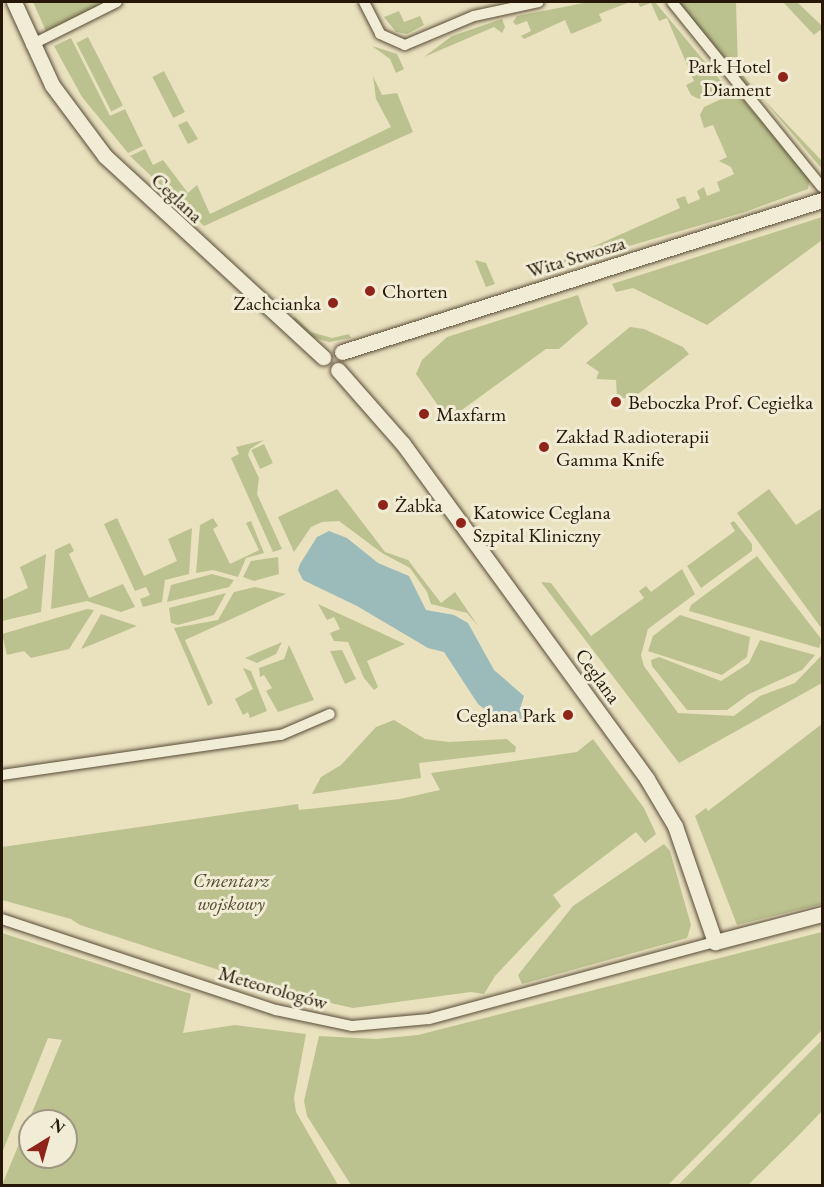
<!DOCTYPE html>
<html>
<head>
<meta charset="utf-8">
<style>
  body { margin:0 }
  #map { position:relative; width:824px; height:1187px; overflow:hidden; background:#eae1bf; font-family:"EB Garamond",serif }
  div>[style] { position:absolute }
  .green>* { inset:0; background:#bbc28f; transform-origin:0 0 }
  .water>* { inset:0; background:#9bbbbb }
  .roads { filter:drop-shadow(0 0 2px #584a36) drop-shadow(0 0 2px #584a36) }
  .street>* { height:10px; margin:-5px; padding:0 5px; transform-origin:5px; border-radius:5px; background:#f1ecd5 }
  .secondary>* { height:15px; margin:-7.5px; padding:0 7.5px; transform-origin:7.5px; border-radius:7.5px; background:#f1ecd5 }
  .dots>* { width:16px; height:16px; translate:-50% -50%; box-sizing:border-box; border:3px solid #f1ecd5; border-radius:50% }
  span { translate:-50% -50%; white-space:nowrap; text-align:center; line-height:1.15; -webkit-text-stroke:6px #f1ecd5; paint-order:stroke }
  .poi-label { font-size:20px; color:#271708 }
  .right { translate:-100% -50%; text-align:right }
  .left { translate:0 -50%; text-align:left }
  .street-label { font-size:20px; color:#271708 }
  .park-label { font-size:20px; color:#534a30; font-style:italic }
  .frame { position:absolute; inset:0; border:3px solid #271708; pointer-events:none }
  .north { position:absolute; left:18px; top:1109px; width:60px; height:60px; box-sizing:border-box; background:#f1ecd5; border:2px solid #a09783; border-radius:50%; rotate:37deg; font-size:16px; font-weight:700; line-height:24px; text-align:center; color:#271708 }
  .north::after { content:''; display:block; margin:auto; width:21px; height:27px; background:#8f2418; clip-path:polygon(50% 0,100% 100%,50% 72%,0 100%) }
</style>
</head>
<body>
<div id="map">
  <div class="green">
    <i style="clip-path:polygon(33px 2px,105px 2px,46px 31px)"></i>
    <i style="clip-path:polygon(589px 2px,630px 2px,599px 14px,602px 21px,571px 34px,565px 20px,524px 39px,521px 36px,531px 31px,527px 21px,516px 25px,513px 22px,517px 16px)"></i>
    <i style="clip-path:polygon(638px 2px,655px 2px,725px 86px,699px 99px,691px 95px,686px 85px,694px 81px,667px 18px,659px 21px,651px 3px,640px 7px)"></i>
    <i style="clip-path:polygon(678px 2px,736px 2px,738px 69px,750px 84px,748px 87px)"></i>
    <i style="clip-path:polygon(783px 2px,797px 2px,822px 26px,822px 33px,820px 30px,814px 35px)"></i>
    <i style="clip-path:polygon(399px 11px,404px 22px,420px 16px,424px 25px,407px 34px,396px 32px,384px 17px)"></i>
    <i style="clip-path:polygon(502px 19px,505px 27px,502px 33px,494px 27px,424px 57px,452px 36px)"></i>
    <i style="left:88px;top:37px;width:77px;height:13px;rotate:63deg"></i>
    <i style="clip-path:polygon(71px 38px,110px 116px,125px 109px,143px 146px,128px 153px,82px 97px,54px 46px)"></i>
    <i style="clip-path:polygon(372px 46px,397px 54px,404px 69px,396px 73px,390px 59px)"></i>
    <i style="left:164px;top:71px;width:46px;height:13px;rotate:63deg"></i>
    <i style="clip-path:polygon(373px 76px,382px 95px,397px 93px,413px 132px,204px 226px,130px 156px,145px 149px,153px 165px,163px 160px,188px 193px,197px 185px,210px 214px,391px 127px,376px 99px)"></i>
    <i style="clip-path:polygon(732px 94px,744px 101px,810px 179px,808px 189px,745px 212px,527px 276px,680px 208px,676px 199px,685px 196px,688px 204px,700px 199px,697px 191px,704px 187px,707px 196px,720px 191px,717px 182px,734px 174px,731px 167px,719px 161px,727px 157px,713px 125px,704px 128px,700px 115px,704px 107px)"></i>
    <i style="clip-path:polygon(763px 99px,822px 161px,822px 171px,822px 169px)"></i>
    <i style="clip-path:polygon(187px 121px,198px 139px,188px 144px,178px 125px)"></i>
    <i style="clip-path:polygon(822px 217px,822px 240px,707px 325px,633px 288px,616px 292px,612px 284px)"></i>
    <i style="clip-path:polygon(475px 260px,486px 263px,495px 284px,486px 287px)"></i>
    <i style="clip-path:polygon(578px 295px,588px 324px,559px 349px,546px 349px,448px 420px,416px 374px,422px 360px,447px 337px)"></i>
    <i style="clip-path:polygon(294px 316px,311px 332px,332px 338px,349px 334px,351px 338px,329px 342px,309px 336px,295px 324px)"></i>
    <i style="clip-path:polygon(630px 327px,644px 329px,683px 347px,689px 354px,633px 398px,617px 398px,616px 380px,596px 379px,599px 372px,586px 363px)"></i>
    <i style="clip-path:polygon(264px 440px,250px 449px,248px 455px,259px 478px,257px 494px,282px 549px,273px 552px,231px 458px,239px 454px,236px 447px)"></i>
    <i style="left:264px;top:444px;width:21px;height:14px;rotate:65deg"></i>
    <i style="clip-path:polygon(337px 489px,385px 552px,408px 560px,441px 603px,455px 592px,478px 626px,467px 613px,431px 604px,427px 592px,410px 568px,382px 553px,339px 521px,322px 522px,311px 527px,294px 552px,278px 517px)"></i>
    <i style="clip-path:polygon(769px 489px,796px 525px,822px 508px,822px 629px,737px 513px)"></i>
    <i style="clip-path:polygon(117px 518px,144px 576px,177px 561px,168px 539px,192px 528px,189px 574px,165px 580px,162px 602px,143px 607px,140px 599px,150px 595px,146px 587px,135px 591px,104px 524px)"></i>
    <i style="clip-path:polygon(213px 518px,218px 526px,213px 529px,230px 564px,259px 550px,246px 523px,251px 521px,264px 553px,246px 558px,238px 577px,213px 570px,196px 573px,200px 525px)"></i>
    <i style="clip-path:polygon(734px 521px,752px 544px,752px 551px,701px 588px,687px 566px,735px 531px,730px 523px)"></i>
    <i style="clip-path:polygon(70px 543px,74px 551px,69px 554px,89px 598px,123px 584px,135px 607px,121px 612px,87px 601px,51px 609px,55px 550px)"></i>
    <i style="clip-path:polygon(46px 554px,41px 612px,2px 621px,2px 600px,28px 588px,20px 567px)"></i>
    <i style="clip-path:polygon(757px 556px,822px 640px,819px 648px,689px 611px,691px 605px)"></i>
    <i style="clip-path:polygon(278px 557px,279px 574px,254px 581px,243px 577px,251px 561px)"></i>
    <i style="clip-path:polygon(682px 569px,695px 594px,648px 629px,641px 655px,644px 666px,678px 713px,734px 716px,760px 696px,795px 683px,822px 655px,822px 683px,679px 763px,541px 582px,551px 583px,591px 636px,644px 598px,639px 591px,646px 586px,651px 592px)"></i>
    <i style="clip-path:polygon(212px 574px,234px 580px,229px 587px,167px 602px,171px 585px)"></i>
    <i style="clip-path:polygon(255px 587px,286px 594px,185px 640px,213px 703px,208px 706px,174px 628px,218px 620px,234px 592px)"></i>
    <i style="clip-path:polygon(226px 593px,214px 615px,178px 625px,171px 623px,169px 608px)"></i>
    <i style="clip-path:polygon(318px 604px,405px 644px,367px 661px,378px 687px,374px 690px,364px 678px,348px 642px,334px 641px,330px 633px,340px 629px,334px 617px,327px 620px)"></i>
    <i style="clip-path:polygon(87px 609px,94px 610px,69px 649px,31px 658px,24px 651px,7px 655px,2px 634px)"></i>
    <i style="clip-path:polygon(101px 614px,137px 626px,81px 649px)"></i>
    <i style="clip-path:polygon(680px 615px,750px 637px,747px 657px,722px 675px,648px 651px,653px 636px)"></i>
    <i style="clip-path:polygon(760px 640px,815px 655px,802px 670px,749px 694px,727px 710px,687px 710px,652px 666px,651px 660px,659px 657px,721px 681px,749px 663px)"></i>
    <i style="clip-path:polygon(282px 642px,276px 654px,257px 663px,245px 658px)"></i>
    <i style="clip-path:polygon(289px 645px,314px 700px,278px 712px,266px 691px,272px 688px,264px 675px,260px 677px,259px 668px,284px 659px)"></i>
    <i style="clip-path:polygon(342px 650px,356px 679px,345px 684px,330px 651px)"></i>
    <i style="clip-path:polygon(243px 668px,251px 671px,267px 711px,250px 718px,248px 712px,243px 715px,235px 699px,253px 689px)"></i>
    <i style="clip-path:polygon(394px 720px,425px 739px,449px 742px,507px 739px,516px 747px,515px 752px,419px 763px,421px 778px,312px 794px,321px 777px,341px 765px,376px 727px)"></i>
    <i style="clip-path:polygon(822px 724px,822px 904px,737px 925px,695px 816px,706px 808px,708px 811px)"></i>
    <i style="clip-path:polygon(593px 739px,644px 808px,656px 834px,645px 843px,636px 832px,553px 895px,561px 906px,495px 976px,484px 994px,471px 992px,353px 1008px,299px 996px,80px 925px,71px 919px,2px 900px,2px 847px,298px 804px,299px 810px,400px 799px,440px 790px,431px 773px,577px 752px)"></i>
    <i style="clip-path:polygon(664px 844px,670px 851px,691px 925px,687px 938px,522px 984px,518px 975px,573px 906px)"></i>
    <i style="clip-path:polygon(822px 932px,822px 1030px,668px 1185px,351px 1185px,307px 1116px,304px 1101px,319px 1036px,376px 1039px,418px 1035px)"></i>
    <i style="clip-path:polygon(evenodd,2px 933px,191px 994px,183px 1033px,235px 1025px,306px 1034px,294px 1098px,296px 1112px,338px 1185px,2px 1185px,62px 1040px,48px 1038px,2px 1153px,2px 933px,30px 1121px,66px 1121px,66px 1157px,30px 1157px,30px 1121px)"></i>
    <i style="clip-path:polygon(822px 1040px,822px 1111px,796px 1138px,748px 1185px,678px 1185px)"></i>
  </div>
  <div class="water">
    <i style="clip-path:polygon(329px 531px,347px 538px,378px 563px,409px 576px,426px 610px,454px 615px,468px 623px,494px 670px,524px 696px,520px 709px,523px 722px,505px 725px,478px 704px,444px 652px,428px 648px,357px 606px,303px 580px,298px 570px,300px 564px,317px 537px)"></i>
  </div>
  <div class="roads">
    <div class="street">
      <i style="left:364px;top:2px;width:36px;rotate:63deg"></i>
      <i style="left:380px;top:34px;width:27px;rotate:24deg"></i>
      <i style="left:405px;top:45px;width:75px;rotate:-22.8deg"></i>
      <i style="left:474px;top:16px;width:66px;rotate:-12.2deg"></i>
      <i style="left:672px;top:2px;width:238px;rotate:51deg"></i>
      <i style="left:31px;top:45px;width:96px;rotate:-26.6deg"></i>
      <i style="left:2px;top:775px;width:282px;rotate:-8.2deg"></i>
      <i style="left:281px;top:735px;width:53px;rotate:-23.2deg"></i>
      <i style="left:2px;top:919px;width:289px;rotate:18.4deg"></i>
      <i style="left:276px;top:1010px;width:78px;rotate:11.9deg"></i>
      <i style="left:352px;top:1026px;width:77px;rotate:-5.2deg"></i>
      <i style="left:429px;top:1019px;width:296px;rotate:-15.1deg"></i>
    </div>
    <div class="secondary">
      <i style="left:14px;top:2px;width:91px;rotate:65.4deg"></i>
      <i style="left:52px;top:85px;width:89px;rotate:53.3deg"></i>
      <i style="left:105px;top:156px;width:297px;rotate:42.7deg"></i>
      <i style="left:342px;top:352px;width:503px;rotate:-17.57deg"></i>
      <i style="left:338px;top:370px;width:98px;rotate:48.7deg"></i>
      <i style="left:403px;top:444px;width:414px;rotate:53.9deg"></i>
      <i style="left:647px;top:779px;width:55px;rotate:59.2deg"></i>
      <i style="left:675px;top:826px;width:123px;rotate:71deg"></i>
      <i style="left:715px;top:942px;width:111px;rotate:-14.7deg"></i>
    </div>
  </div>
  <div class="dots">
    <i style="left:783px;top:77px;background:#8f2418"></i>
    <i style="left:370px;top:291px;background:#8f2418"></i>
    <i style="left:333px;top:303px;background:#8f2418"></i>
    <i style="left:616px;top:402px;background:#8f2418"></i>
    <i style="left:424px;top:414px;background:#8f2418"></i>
    <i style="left:544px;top:447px;background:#8f2418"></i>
    <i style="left:383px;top:505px;background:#8f2418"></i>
    <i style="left:461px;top:523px;background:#8f2418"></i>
    <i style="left:568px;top:715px;background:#8f2418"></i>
  </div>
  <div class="poi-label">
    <span class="right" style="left:771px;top:78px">Park Hotel<br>Diament</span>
    <span class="left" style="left:382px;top:291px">Chorten</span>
    <span class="right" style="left:321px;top:303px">Zachcianka</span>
    <span class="left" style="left:628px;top:402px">Beboczka Prof. Cegiełka</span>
    <span class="left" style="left:436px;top:414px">Maxfarm</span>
    <span class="left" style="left:556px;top:448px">Zakład Radioterapii<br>Gamma Knife</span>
    <span class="left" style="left:395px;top:505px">Żabka</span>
    <span class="left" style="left:473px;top:524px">Katowice Ceglana<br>Szpital Kliniczny</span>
    <span class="right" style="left:556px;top:715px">Ceglana Park</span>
  </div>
  <div class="street-label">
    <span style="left:177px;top:198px;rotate:43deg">Ceglana</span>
    <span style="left:576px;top:257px;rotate:-17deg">Wita Stwosza</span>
    <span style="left:598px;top:676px;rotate:54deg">Ceglana</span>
    <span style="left:273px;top:988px;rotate:16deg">Meteorologów</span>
  </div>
  <div class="park-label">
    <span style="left:231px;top:892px">Cmentarz<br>wojskowy</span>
  </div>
  <div class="frame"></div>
  <div class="north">N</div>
</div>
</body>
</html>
